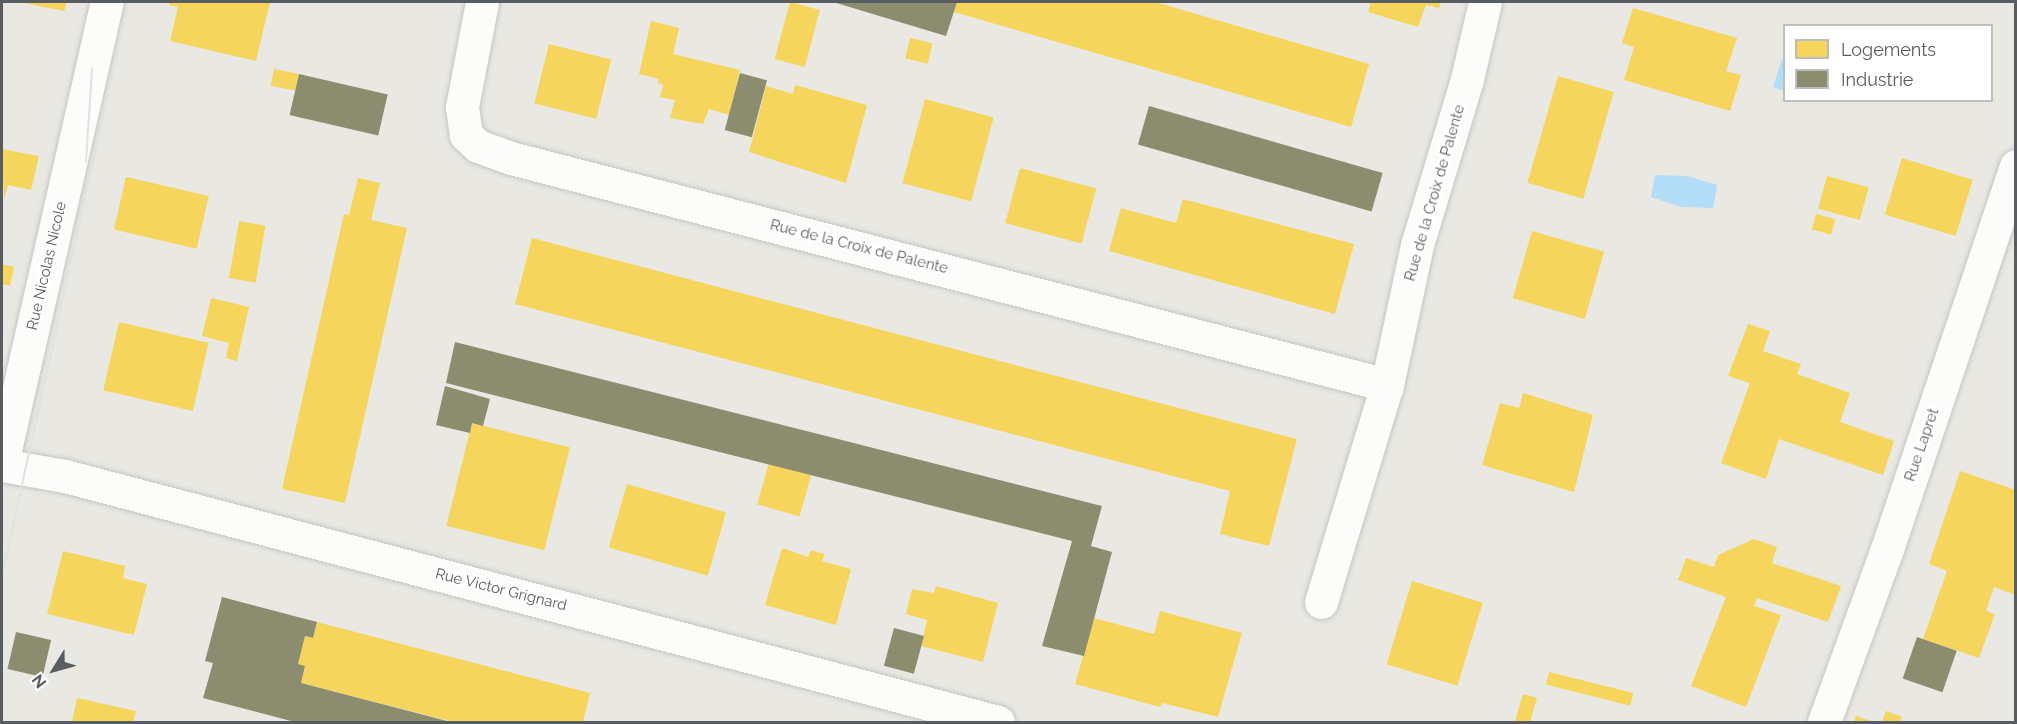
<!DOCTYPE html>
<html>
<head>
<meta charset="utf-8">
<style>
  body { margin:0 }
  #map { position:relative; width:2017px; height:724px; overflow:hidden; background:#e9e8e2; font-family:Raleway,sans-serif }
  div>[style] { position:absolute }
  .water>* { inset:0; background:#b3dcf6 }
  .homes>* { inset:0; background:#f6d55c; transform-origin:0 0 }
  .industry>* { inset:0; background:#8c8c6e; transform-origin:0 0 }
  .roads { filter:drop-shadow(0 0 2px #c5c5c3) drop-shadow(0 0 2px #c5c5c3) }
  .street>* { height:33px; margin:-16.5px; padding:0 16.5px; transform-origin:16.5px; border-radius:16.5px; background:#fcfcfb }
  .tram>* { height:1.5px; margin:-0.75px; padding:0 0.75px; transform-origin:0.75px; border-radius:0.75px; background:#e1e1e0 }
  span { translate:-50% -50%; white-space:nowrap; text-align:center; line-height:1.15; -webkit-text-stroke:6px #fff; paint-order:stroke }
  .street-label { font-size:15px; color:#585d61 }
  .frame { position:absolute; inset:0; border:3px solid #585d61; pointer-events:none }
  .legend { position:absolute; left:1783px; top:24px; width:210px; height:78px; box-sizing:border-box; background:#fff; border:2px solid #bcbec0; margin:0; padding:8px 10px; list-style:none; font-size:18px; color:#585d61 }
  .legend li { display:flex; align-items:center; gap:12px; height:30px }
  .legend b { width:30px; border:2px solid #bcbec0 }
  .north { position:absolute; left:24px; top:640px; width:60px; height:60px; -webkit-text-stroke:4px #fff; paint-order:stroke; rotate:233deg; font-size:16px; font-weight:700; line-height:24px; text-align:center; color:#585d61 }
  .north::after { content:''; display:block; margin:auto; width:21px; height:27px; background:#585d61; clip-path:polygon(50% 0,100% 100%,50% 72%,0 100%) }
</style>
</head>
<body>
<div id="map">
  <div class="water">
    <i style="clip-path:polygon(1782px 59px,1784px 60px,1784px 91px,1773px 87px)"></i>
    <i style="clip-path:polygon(1655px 175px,1687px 176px,1717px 185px,1713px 208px,1681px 207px,1651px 197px)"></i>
  </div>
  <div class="homes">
    <i style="clip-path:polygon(20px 2px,67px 2px,64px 11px)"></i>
    <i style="clip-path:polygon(170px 2px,270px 2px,256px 61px,170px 41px,178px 7px,169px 5px)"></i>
    <i style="left:790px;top:2px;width:31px;height:59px;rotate:15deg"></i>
    <i style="clip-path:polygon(957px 2px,1155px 2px,1369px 64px,1351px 127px,954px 12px)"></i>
    <i style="clip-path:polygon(1371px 2px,1441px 2px,1439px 8px,1426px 5px,1418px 27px,1368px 12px)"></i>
    <i style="clip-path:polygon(1633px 8px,1737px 38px,1726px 71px,1741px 75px,1730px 111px,1624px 80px,1634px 47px,1622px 43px)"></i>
    <i style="clip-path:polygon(651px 21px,679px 28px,673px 54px,740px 70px,729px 115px,709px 109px,703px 124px,670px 118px,675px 100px,660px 97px,663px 85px,658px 83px,659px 79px,639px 74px)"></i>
    <i style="left:910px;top:38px;width:23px;height:21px;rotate:13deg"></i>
    <i style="left:549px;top:44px;width:64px;height:61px;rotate:14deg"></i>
    <i style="left:274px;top:69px;width:25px;height:17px;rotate:11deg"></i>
    <i style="left:1558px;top:76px;width:58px;height:111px;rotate:16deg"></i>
    <i style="clip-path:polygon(795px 85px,867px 105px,846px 183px,749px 152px,766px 86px,793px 94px)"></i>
    <i style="left:925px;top:99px;width:71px;height:87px;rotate:15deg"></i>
    <i style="clip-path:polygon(2px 149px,39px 156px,31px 190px,8px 185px,4px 200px)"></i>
    <i style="left:1902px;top:158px;width:74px;height:59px;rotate:17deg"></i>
    <i style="left:1020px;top:168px;width:79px;height:57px;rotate:15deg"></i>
    <i style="left:1827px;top:176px;width:43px;height:34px;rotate:15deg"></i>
    <i style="left:126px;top:177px;width:85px;height:54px;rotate:13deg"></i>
    <i style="clip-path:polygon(358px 178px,380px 183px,371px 220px,407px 228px,345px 503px,282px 489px,344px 214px,349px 215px)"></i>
    <i style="clip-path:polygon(1183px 199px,1354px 244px,1335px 314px,1109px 251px,1121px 208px,1176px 223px)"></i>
    <i style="left:1816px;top:214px;width:20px;height:16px;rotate:15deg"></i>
    <i style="left:239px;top:221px;width:27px;height:58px;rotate:10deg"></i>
    <i style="left:1532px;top:231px;width:75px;height:70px;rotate:16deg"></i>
    <i style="clip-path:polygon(532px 238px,1297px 439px,1269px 546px,1220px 534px,1230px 491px,515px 304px)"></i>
    <i style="clip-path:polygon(2px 264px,14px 267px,10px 286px,2px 284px)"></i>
    <i style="clip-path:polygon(211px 298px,249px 307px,237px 361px,226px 358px,229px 343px,202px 336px)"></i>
    <i style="left:119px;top:322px;width:92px;height:70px;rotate:13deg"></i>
    <i style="clip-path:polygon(1748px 324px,1770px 331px,1763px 351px,1801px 364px,1797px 374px,1850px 393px,1840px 422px,1894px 441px,1883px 475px,1779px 439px,1766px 479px,1721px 463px,1750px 383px,1728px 376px)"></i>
    <i style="clip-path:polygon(1523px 393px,1593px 415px,1574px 492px,1482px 465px,1500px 403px,1519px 408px)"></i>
    <i style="left:472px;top:423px;width:101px;height:106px;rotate:14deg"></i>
    <i style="left:769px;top:463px;width:44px;height:43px;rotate:16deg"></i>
    <i style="clip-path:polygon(1960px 471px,2016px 490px,2016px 595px,1994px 587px,1986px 611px,1995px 614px,1979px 658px,1923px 639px,1947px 571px,1929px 564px)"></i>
    <i style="left:627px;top:484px;width:103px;height:66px;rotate:16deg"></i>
    <i style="clip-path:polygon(1754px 539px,1777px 547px,1772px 563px,1841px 586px,1828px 622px,1757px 598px,1754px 606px,1781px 615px,1746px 707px,1691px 686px,1726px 597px,1678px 580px,1686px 558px,1714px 567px,1718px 555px)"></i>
    <i style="clip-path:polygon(782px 548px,808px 557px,811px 550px,825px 554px,822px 561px,851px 569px,836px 625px,765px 605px)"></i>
    <i style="clip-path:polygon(63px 551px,125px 566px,123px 578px,147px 584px,134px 635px,47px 614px)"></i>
    <i style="left:1412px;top:581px;width:74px;height:87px;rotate:17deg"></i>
    <i style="clip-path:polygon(936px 586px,998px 603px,983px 662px,921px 646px,927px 620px,906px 614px,912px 589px,934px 593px)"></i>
    <i style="clip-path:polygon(1160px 611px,1242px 633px,1218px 717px,1162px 703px,1160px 707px,1075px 684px,1094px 618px,1154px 634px)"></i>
    <i style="clip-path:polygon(317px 622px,590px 693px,583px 722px,454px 722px,301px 683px,305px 666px,298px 664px,305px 636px,313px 638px)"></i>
    <i style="left:1549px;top:672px;width:87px;height:13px;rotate:14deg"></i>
    <i style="clip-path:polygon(1523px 694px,1537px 698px,1530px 722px,1515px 722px)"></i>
    <i style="clip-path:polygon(77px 698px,136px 711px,133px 722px,72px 722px)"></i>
    <i style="clip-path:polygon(1886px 711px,1902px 717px,1900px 722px,1882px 722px)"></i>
    <i style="clip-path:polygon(1856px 716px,1874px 722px,1854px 722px)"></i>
  </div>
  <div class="industry">
    <i style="clip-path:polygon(833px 2px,957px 2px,946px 36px)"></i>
    <i style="left:740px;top:73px;width:28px;height:59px;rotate:15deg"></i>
    <i style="left:299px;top:74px;width:91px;height:42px;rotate:13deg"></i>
    <i style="left:1149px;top:106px;width:243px;height:40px;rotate:16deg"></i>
    <i style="clip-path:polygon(455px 342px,1102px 506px,1091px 546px,1112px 552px,1084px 656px,1042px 646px,1072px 541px,446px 383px)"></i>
    <i style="clip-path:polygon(445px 386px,490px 399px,483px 426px,472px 423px,470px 433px,436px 425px)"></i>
    <i style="clip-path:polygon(222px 597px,317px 622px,313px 638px,305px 636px,298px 664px,305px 666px,301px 683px,451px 722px,295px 722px,203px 698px,213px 663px,205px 661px)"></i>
    <i style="left:894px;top:628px;width:31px;height:39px;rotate:15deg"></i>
    <i style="left:16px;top:632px;width:36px;height:38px;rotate:13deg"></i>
    <i style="left:1917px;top:637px;width:42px;height:44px;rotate:19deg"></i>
  </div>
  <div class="roads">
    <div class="street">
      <i style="left:482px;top:2px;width:107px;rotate:100.8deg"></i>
      <i style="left:462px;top:107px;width:28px;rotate:82deg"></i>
      <i style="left:466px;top:135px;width:16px;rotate:43deg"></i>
      <i style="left:478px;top:146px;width:35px;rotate:20deg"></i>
      <i style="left:511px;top:158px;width:905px;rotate:14.53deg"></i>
      <i style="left:2px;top:463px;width:473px;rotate:-77.2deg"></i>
      <i style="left:2px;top:465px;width:64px;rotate:9.9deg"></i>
      <i style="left:65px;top:476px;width:965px;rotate:14.77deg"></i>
      <i style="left:1321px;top:602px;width:227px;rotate:-73.1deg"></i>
      <i style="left:1387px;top:385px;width:143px;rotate:-77.9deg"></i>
      <i style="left:1417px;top:245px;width:173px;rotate:-73.2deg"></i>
      <i style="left:1467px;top:79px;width:79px;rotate:-76.8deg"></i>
      <i style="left:1824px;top:722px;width:184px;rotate:-70deg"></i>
      <i style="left:1887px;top:549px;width:404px;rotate:-71.4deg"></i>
    </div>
  </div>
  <div class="tram">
    <i style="left:86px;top:162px;width:93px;rotate:-86.3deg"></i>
    <i style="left:2px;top:576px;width:588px;rotate:-77.62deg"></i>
  </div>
  <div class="street-label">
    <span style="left:1435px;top:193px;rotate:-74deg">Rue de la Croix de Palente</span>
    <span style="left:859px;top:247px;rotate:14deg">Rue de la Croix de Palente</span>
    <span style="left:47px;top:266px;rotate:-77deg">Rue Nicolas Nicole</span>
    <span style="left:1922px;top:445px;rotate:-71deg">Rue Lapret</span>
    <span style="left:501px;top:590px;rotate:14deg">Rue Victor Grignard</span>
  </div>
  <div class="frame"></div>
  <ul class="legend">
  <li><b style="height:16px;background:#f6d55c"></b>Logements</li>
  <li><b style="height:16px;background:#8c8c6e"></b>Industrie</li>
  </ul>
  <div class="north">N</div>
</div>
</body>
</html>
